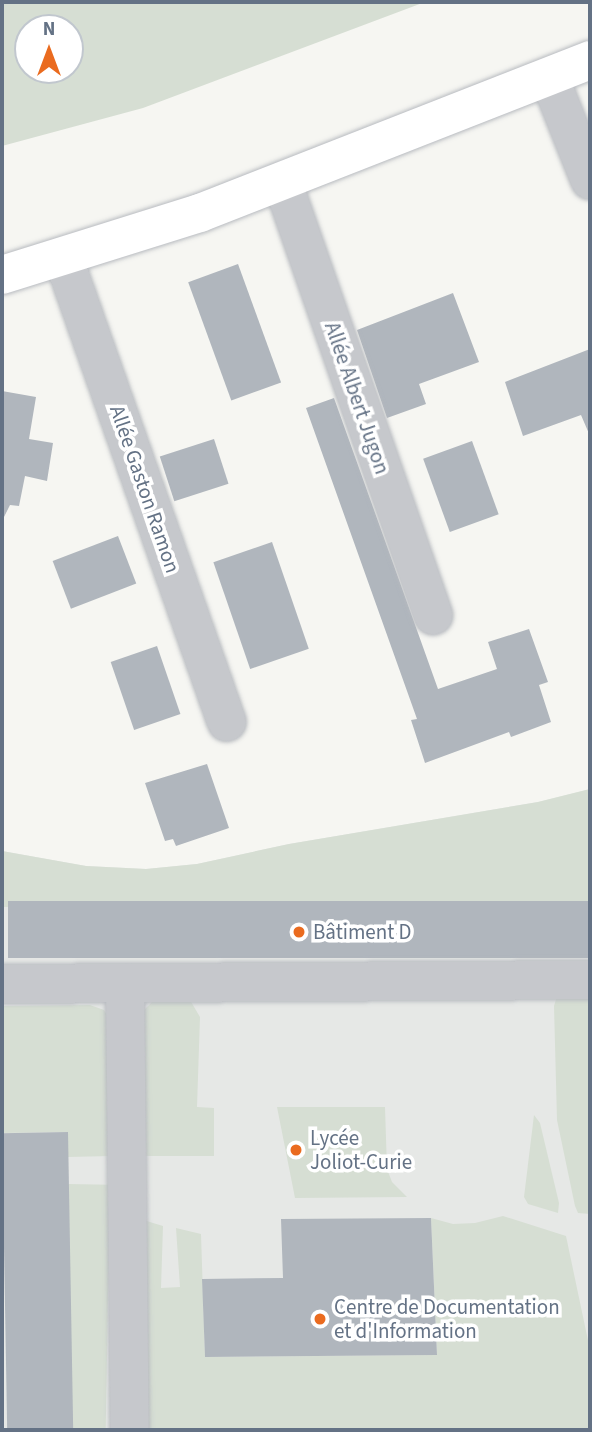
<!DOCTYPE html>
<html>
<head>
<meta charset="utf-8">
<style>
  body { margin:0 }
  #map { position:relative; width:592px; height:1432px; overflow:hidden; background:#f6f6f2; font-family:"Source Sans 3",sans-serif }
  div>[style] { position:absolute }
  .built>* { inset:0; background:#e6e8e6 }
  .green>* { inset:0; background:#d6ded3; transform-origin:0 0 }
  .building>* { inset:0; background:#b0b6bd; transform-origin:0 0 }
  .roads { filter:drop-shadow(0 0 2px #b8bbc0) drop-shadow(0 0 2px #b8bbc0) }
  .minor>* { height:38px; margin:-19px; padding:0 19px; transform-origin:19px; border-radius:19px; background:#c6c8cc }
  .major>* { height:38px; margin:-19px; padding:0 19px; transform-origin:19px; border-radius:19px; background:#fff }
  .dots>* { width:19px; height:19px; translate:-50% -50%; box-sizing:border-box; border:4px solid #fff; border-radius:50% }
  span { translate:-50% -50%; white-space:nowrap; text-align:center; line-height:1.15; -webkit-text-stroke:7px #fff; paint-order:stroke }
  .street-label { font-size:21px; color:#647285 }
  .poi-label { font-size:21px; color:#647285 }
  .left { translate:0 -50%; text-align:left }
  .frame { position:absolute; inset:0; border:4px solid #647285; pointer-events:none }
  .north { position:absolute; left:14px; top:14px; width:70px; height:70px; box-sizing:border-box; background:#fff; border:2px solid #c1c7ce; border-radius:50%; rotate:0deg; font-size:19px; font-weight:700; line-height:28px; text-align:center; color:#647285 }
  .north::after { content:''; display:block; margin:auto; width:24px; height:32px; background:#ea6b1f; clip-path:polygon(50% 0,100% 100%,50% 72%,0 100%) }
</style>
</head>
<body>
<div id="map">
  <div class="built">
    <i style="clip-path:polygon(590px 789px,590px 1430px,2px 1430px,2px 851px,86px 866px,146px 869px,197px 864px,289px 844px,538px 802px)"></i>
  </div>
  <div class="green">
    <i style="clip-path:polygon(evenodd,2px 2px,425px 2px,143px 108px,2px 146px,2px 2px,70px 28px,70px 70px,28px 70px,28px 28px,70px 28px)"></i>
    <i style="clip-path:polygon(590px 789px,590px 901px,2px 907px,2px 851px,86px 866px,146px 869px,197px 864px,289px 844px,538px 802px)"></i>
    <i style="clip-path:polygon(590px 993px,590px 1214px,578px 1213px,575px 1206px,557px 1120px,554px 1006px,557px 996px)"></i>
    <i style="clip-path:polygon(190px 1000px,200px 1017px,197px 1107px,214px 1108px,214px 1156px,140px 1156px,141px 1013px,153px 1001px)"></i>
    <i style="clip-path:polygon(90px 1005px,104px 1010px,107px 1015px,111px 1156px,68px 1157px,68px 1132px,2px 1133px,2px 1006px)"></i>
    <i style="clip-path:polygon(277px 1107px,385px 1107px,387px 1169px,392px 1182px,407px 1197px,295px 1198px)"></i>
    <i style="clip-path:polygon(534px 1115px,540px 1123px,559px 1203px,558px 1213px,528px 1204px,524px 1197px)"></i>
    <i style="left:68px;top:1184px;width:42px;height:246px;rotate:1deg"></i>
    <i style="clip-path:polygon(503px 1216px,566px 1236px,590px 1350px,590px 1430px,142px 1430px,140px 1219px,163px 1226px,161px 1288px,180px 1287px,176px 1228px,201px 1234px,205px 1357px,437px 1355px,431px 1218px,453px 1224px,475px 1223px)"></i>
  </div>
  <div class="building">
    <i style="left:238px;top:264px;width:126px;height:53px;rotate:70deg"></i>
    <i style="clip-path:polygon(453px 293px,479px 362px,419px 384px,426px 404px,387px 418px,357px 330px)"></i>
    <i style="clip-path:polygon(590px 349px,590px 436px,581px 415px,523px 436px,505px 382px)"></i>
    <i style="clip-path:polygon(2px 391px,36px 397px,29px 439px,53px 443px,47px 481px,25px 476px,19px 506px,10px 505px,2px 521px)"></i>
    <i style="clip-path:polygon(334px 398px,438px 689px,497px 669px,488px 642px,529px 629px,548px 682px,539px 685px,551px 722px,511px 737px,509px 732px,425px 763px,411px 720px,417px 719px,306px 408px)"></i>
    <i style="left:214px;top:439px;width:47px;height:57px;rotate:72deg"></i>
    <i style="left:472px;top:441px;width:78px;height:52px;rotate:70deg"></i>
    <i style="left:118px;top:536px;width:51px;height:70px;rotate:69deg"></i>
    <i style="left:272px;top:542px;width:113px;height:62px;rotate:71deg"></i>
    <i style="left:157px;top:646px;width:72px;height:49px;rotate:71deg"></i>
    <i style="clip-path:polygon(207px 764px,229px 828px,176px 846px,173px 839px,165px 841px,145px 783px)"></i>
    <i style="left:590px;top:901px;width:57px;height:582px;rotate:90deg"></i>
    <i style="left:68px;top:1132px;width:298px;height:66px;rotate:89deg"></i>
    <i style="clip-path:polygon(431px 1218px,437px 1355px,205px 1357px,202px 1279px,283px 1278px,281px 1219px)"></i>
  </div>
  <div class="roads">
    <div class="minor">
      <i style="left:549px;top:77px;width:111px;rotate:68.3deg"></i>
      <i style="left:282px;top:181px;width:460px;rotate:70.8deg"></i>
      <i style="left:63px;top:257px;width:493px;rotate:70.6deg"></i>
      <i style="left:125px;top:983px;width:447px;rotate:89.4deg"></i>
      <i style="left:2px;top:984px;width:588px;rotate:-0.39deg"></i>
    </div>
    <div class="major">
      <i style="left:2px;top:275px;width:207px;rotate:-17.4deg"></i>
      <i style="left:200px;top:213px;width:419px;rotate:-21.4deg"></i>
    </div>
  </div>
  <div class="dots">
    <i style="left:299px;top:932px;background:#ea6b1f"></i>
    <i style="left:296px;top:1150px;background:#ea6b1f"></i>
    <i style="left:320px;top:1319px;background:#ea6b1f"></i>
  </div>
  <div class="street-label">
    <span style="left:357px;top:398px;rotate:71deg">Allée Albert Jugon</span>
    <span style="left:145px;top:489px;rotate:71deg">Allée Gaston Ramon</span>
  </div>
  <div class="poi-label">
    <span class="left" style="left:313px;top:932px">Bâtiment D</span>
    <span class="left" style="left:310px;top:1150px">Lycée<br>Joliot-Curie</span>
    <span class="left" style="left:334px;top:1319px">Centre de Documentation<br>et d'Information</span>
  </div>
  <div class="frame"></div>
  <div class="north">N</div>
</div>
</body>
</html>
